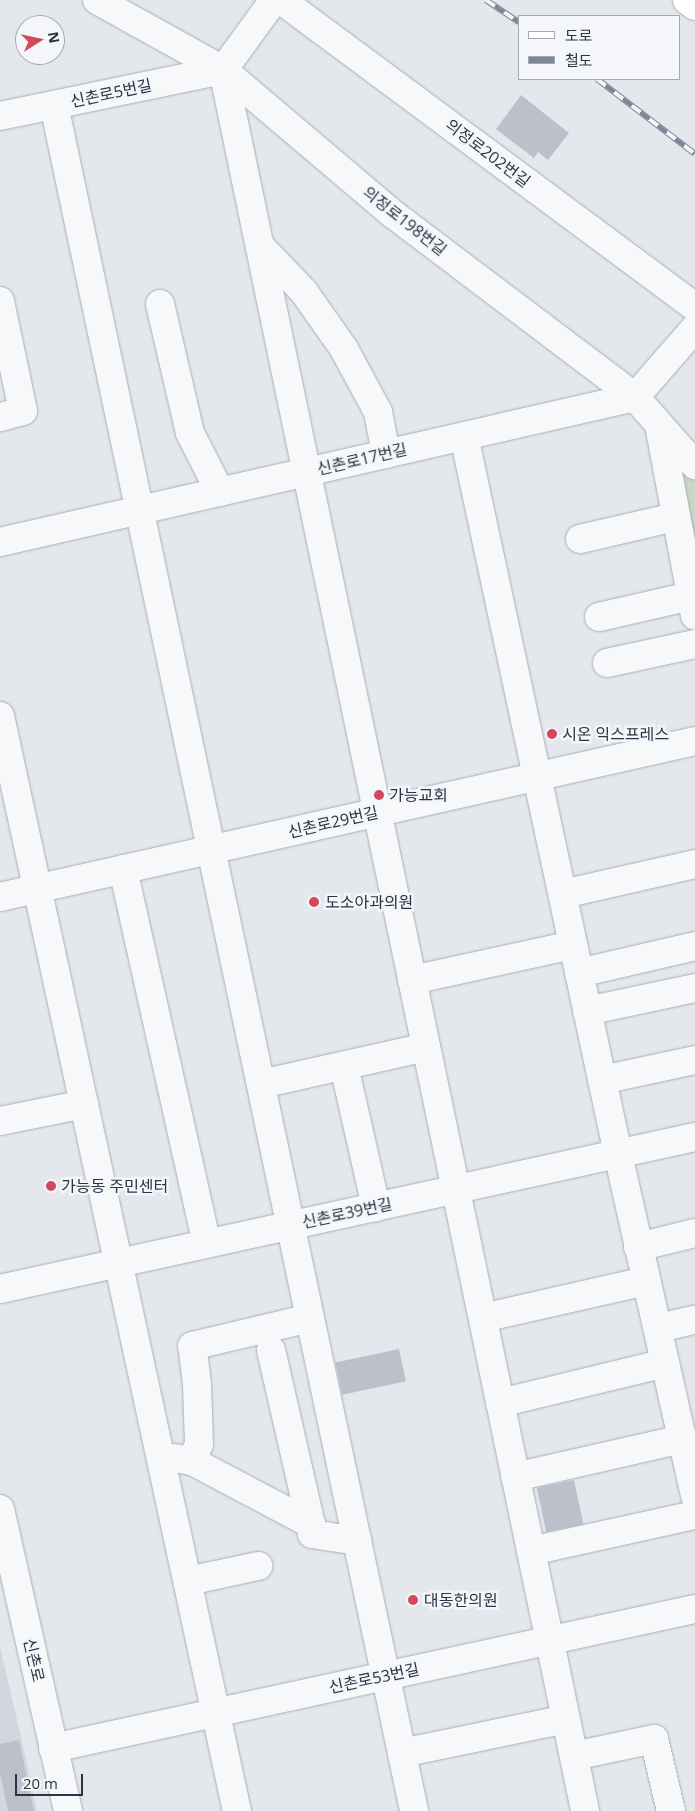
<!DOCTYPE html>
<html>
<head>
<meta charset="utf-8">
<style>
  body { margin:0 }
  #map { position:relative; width:695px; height:1811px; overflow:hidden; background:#e4e7ec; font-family:"Open Sans","Noto Sans KR",sans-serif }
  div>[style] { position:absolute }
  .built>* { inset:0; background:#d2d6de }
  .green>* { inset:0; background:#c9d6c5 }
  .building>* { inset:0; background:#bbc0ca; transform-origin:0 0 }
  .roads { filter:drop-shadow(0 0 1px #a9aeb7) drop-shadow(0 0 1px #a9aeb7) }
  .minor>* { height:28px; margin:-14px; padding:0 14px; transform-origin:14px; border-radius:14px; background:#f7f8fa }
  .major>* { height:28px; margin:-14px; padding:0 14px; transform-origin:14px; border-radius:14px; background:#fff }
  .rail>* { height:5.5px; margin-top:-2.75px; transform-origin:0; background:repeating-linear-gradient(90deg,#f4f6f9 0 11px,#7d8696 0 22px); box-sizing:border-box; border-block:1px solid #7d8696 }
  .dots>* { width:14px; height:14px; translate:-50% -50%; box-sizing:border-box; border:2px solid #f4f6f9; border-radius:50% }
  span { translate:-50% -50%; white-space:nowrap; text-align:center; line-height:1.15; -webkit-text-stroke:5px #f4f6f9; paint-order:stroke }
  .street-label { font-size:16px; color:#2b3445 }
  .poi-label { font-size:16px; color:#2b3445 }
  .left { translate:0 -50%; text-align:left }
  .legend { position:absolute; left:518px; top:15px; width:162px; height:65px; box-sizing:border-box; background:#f4f6f9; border:1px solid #a4a8b1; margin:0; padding:6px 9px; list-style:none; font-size:15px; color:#2b3445 }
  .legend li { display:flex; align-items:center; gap:10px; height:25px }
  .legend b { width:25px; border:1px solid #a4a8b1 }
  .north { position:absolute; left:15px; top:15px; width:50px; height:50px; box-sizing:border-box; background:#f4f6f9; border:1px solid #a4a8b1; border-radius:50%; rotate:80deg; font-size:14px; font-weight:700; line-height:20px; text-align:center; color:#2b3445 }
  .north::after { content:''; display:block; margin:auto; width:18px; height:22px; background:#d1495b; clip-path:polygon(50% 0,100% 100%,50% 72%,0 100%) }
  .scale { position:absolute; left:15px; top:1774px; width:68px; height:22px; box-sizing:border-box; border:2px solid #2b3445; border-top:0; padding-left:6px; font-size:15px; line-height:18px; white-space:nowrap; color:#2b3445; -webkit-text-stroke:4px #f4f6f9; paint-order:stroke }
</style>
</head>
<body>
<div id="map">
  <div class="built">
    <i style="clip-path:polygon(0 1647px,21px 1737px,37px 1811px,0 1811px)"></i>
  </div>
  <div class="green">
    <i style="clip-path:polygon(668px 450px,695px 479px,695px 579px)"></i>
  </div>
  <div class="building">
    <i style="clip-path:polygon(521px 95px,569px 133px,548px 160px,538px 152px,534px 158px,496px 129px)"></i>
    <i style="left:399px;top:1349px;width:33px;height:65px;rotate:78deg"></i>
    <i style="left:574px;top:1480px;width:45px;height:38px;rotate:78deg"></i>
    <i style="clip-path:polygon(19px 1740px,34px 1811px,8px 1811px,0 1773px,0 1744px)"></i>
  </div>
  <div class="roads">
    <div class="minor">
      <i style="left:97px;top:0;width:144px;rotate:29.1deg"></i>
      <i style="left:223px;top:70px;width:223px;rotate:40.3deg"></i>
      <i style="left:393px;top:214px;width:303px;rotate:37.1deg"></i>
      <i style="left:635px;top:397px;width:91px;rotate:48.6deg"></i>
      <i style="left:274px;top:0;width:87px;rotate:126.1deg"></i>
      <i style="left:223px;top:70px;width:1778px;rotate:78.25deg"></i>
      <i style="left:281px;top:0;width:515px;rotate:36.56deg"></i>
      <i style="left:54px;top:105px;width:1744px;rotate:78.08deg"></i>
      <i style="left:0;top:116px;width:228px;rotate:-11.7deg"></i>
      <i style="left:260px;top:246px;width:64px;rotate:46.3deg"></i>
      <i style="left:304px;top:292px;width:70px;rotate:54.9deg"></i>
      <i style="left:344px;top:349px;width:72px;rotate:61.6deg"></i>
      <i style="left:378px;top:412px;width:43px;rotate:79.2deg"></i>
      <i style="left:0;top:301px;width:112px;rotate:78.2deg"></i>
      <i style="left:23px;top:411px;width:24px;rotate:165deg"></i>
      <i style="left:160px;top:304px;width:132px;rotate:76.9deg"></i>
      <i style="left:190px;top:433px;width:66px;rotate:63deg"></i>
      <i style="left:659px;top:425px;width:194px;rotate:79.3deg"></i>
      <i style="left:464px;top:436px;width:734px;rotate:77.89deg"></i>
      <i style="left:618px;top:1154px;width:350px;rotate:77.3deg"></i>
      <i style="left:580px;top:539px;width:98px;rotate:-13deg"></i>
      <i style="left:0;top:542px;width:651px;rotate:-12.86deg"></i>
      <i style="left:635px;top:397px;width:91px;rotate:-49deg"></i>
      <i style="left:599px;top:617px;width:94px;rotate:-12.9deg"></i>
      <i style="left:607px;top:663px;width:90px;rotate:-12.2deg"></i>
      <i style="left:0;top:716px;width:1120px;rotate:77.79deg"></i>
      <i style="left:123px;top:869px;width:384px;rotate:77.4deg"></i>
      <i style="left:563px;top:894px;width:135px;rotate:-12.8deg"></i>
      <i style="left:0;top:897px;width:712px;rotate:-12.65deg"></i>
      <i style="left:579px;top:973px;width:119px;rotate:-13.1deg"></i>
      <i style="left:412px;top:980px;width:165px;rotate:-12.3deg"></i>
      <i style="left:587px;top:1011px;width:110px;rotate:-12deg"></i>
      <i style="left:344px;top:1066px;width:145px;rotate:77.2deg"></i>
      <i style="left:602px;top:1080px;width:95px;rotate:-12.1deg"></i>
      <i style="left:261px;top:1084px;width:169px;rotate:-12.6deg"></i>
      <i style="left:0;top:1121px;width:86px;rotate:-11.4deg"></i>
      <i style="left:638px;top:1247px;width:59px;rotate:-13.8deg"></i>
      <i style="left:0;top:1289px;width:711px;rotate:-12.34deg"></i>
      <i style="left:483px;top:1318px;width:167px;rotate:-12.8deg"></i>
      <i style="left:659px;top:1328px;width:37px;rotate:-13deg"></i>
      <i style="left:271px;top:1350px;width:179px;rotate:77.1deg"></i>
      <i style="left:500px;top:1403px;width:170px;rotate:-13.6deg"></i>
      <i style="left:174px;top:1458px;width:18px;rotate:9deg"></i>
      <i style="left:192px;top:1461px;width:135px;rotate:27.9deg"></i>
      <i style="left:311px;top:1524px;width:10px;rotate:84deg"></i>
      <i style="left:312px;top:1534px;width:46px;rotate:8.8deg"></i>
      <i style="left:192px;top:1461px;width:18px;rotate:-68deg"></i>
      <i style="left:199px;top:1444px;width:60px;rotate:-91.9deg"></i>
      <i style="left:197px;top:1384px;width:38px;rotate:-97deg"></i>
      <i style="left:192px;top:1346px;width:121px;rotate:-13.3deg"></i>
      <i style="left:515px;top:1477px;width:171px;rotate:-12.8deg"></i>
      <i style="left:0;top:1509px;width:310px;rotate:77.3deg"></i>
      <i style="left:531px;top:1551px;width:168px;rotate:-12.4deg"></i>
      <i style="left:188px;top:1581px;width:72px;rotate:-12.1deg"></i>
      <i style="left:53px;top:1748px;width:657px;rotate:-12.22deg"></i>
      <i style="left:402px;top:1753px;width:167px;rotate:-11.7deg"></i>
      <i style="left:574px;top:1756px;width:82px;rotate:-12deg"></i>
      <i style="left:654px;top:1739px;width:74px;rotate:76.7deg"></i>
    </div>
    <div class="major">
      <i style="left:687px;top:0;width:10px;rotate:37deg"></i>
    </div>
  </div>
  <div class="rail">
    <i style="left:486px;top:0;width:40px;rotate:34deg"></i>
    <i style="left:597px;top:79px;width:123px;rotate:37.4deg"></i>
  </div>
  <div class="dots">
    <i style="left:552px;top:734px;background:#d1495b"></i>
    <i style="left:379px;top:795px;background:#d1495b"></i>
    <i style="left:314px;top:902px;background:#d1495b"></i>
    <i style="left:51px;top:1186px;background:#d1495b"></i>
    <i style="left:413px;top:1600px;background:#d1495b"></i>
  </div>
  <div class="street-label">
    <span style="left:111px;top:93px;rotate:-12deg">신촌로5번길</span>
    <span style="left:488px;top:153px;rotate:37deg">의정로202번길</span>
    <span style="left:405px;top:221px;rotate:38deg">의정로198번길</span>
    <span style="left:362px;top:459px;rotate:-13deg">신촌로17번길</span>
    <span style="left:333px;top:822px;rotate:-13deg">신촌로29번길</span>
    <span style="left:347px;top:1213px;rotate:-12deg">신촌로39번길</span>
    <span style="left:34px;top:1660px;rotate:77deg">신촌로</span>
    <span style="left:374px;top:1678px;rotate:-12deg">신촌로53번길</span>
  </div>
  <div class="poi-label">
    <span class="left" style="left:562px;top:734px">시온 익스프레스</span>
    <span class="left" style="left:389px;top:795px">가능교회</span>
    <span class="left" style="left:325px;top:902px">도소아과의원</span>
    <span class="left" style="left:61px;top:1186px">가능동 주민센터</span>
    <span class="left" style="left:424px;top:1600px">대동한의원</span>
  </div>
  <ul class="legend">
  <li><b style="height:6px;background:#fff"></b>도로</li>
  <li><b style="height:6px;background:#7d8696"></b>철도</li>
  </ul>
  <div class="north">N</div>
  <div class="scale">20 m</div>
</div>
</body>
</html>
